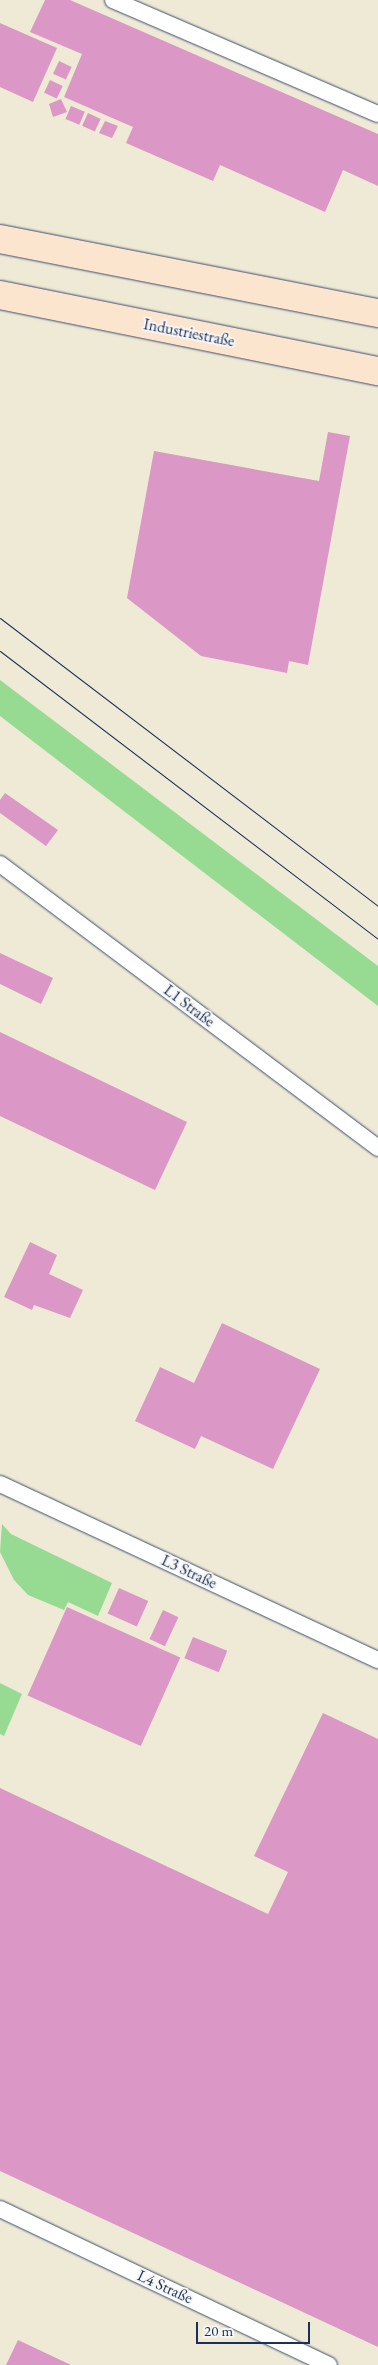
<!DOCTYPE html>
<html>
<head>
<meta charset="utf-8">
<style>
  body { margin:0 }
  #map { position:relative; width:378px; height:2365px; overflow:hidden; background:#efead5; font-family:"EB Garamond",serif }
  div>[style] { position:absolute }
  .green>* { inset:0; background:#97db93 }
  .building>* { inset:0; background:#db97c5; transform-origin:0 0 }
  .roads { filter:drop-shadow(0 0 1px #3b4b70) drop-shadow(0 0 1px #3b4b70) }
  .service>* { height:16px; margin:-8px; padding:0 8px; transform-origin:8px; border-radius:8px; background:#fff }
  .secondary>* { height:28px; margin:-14px; padding:0 14px; transform-origin:14px; border-radius:14px; background:#fce5cf }
  .tram>* { height:1px; margin:-0.5px; padding:0 0.5px; transform-origin:0.5px; border-radius:0.5px; background:#1b2f5e }
  span { translate:-50% -50%; white-space:nowrap; text-align:center; line-height:1.15; -webkit-text-stroke:4px #f6f6f2; paint-order:stroke }
  .street-label { font-size:16px; color:#1b2f5e }
  .scale { position:absolute; left:196px; top:2322px; width:114px; height:22px; box-sizing:border-box; border:2px solid #1b2f5e; border-top:0; padding-left:6px; font-size:15px; line-height:18px; white-space:nowrap; color:#1b2f5e; -webkit-text-stroke:4px #f6f6f2; paint-order:stroke }
</style>
</head>
<body>
<div id="map">
  <div class="green">
    <i style="clip-path:polygon(0 680px,378px 966px,378px 1006px,0 716px)"></i>
    <i style="clip-path:polygon(2px 1524px,11px 1534px,112px 1583px,98px 1616px,68px 1602px,64px 1610px,28px 1595px,14px 1580px,0 1552px)"></i>
    <i style="clip-path:polygon(0 1683px,22px 1694px,4px 1736px,0 1734px)"></i>
  </div>
  <div class="building">
    <i style="clip-path:polygon(45px 0,70px 0,378px 134px,378px 186px,343px 170px,325px 212px,220px 165px,213px 181px,126px 143px,133px 127px,64px 97px,82px 54px,30px 32px)"></i>
    <i style="clip-path:polygon(0 23px,57px 48px,33px 102px,0 87px)"></i>
    <i style="left:59px;top:61px;width:14px;height:14px;rotate:25deg"></i>
    <i style="left:50px;top:80px;width:14px;height:14px;rotate:25deg"></i>
    <i style="clip-path:polygon(61px 99px,67px 112px,53px 117px,49px 104px)"></i>
    <i style="left:71px;top:106px;width:15px;height:14px;rotate:23deg"></i>
    <i style="left:88px;top:113px;width:14px;height:14px;rotate:25deg"></i>
    <i style="clip-path:polygon(105px 121px,118px 126px,112px 138px,99px 133px)"></i>
    <i style="clip-path:polygon(328px 432px,350px 436px,308px 665px,289px 661px,287px 673px,201px 656px,127px 598px,154px 451px,319px 481px)"></i>
    <i style="clip-path:polygon(5px 793px,58px 830px,46px 846px,0 813px,0 800px)"></i>
    <i style="clip-path:polygon(0 953px,53px 978px,41px 1004px,0 984px)"></i>
    <i style="clip-path:polygon(0 1032px,187px 1122px,155px 1190px,0 1116px)"></i>
    <i style="clip-path:polygon(30px 1242px,57px 1255px,49px 1274px,83px 1290px,70px 1318px,34px 1305px,32px 1310px,4px 1297px)"></i>
    <i style="clip-path:polygon(222px 1323px,320px 1369px,273px 1469px,201px 1436px,195px 1449px,135px 1421px,160px 1367px,194px 1383px)"></i>
    <i style="left:119px;top:1588px;width:32px;height:28px;rotate:24deg"></i>
    <i style="left:67px;top:1607px;width:124px;height:97px;rotate:24deg"></i>
    <i style="left:163px;top:1610px;width:17px;height:32px;rotate:25deg"></i>
    <i style="left:193px;top:1637px;width:37px;height:23px;rotate:22deg"></i>
    <i style="clip-path:polygon(323px 1713px,378px 1739px,378px 2347px,0 2171px,0 1788px,268px 1914px,288px 1872px,254px 1856px)"></i>
    <i style="clip-path:polygon(18px 2340px,71px 2365px,6px 2365px)"></i>
  </div>
  <div class="roads">
    <div class="service">
      <i style="left:113px;top:0;width:288px;rotate:23.3deg"></i>
      <i style="left:0;top:864px;width:473px;rotate:36.9deg"></i>
      <i style="left:0;top:1484px;width:417px;rotate:25deg"></i>
      <i style="left:0;top:2209px;width:364px;rotate:25.4deg"></i>
    </div>
    <div class="secondary">
      <i style="left:0;top:239px;width:385px;rotate:11.1deg"></i>
      <i style="left:0;top:295px;width:386px;rotate:11.4deg"></i>
    </div>
  </div>
  <div class="tram">
    <i style="left:0;top:618px;width:475px;rotate:37.3deg"></i>
    <i style="left:0;top:651px;width:475px;rotate:37.3deg"></i>
  </div>
  <div class="street-label">
    <span style="left:189px;top:333px;rotate:11deg">Industriestraße</span>
    <span style="left:189px;top:1006px;rotate:37deg">L1 Straße</span>
    <span style="left:189px;top:1572px;rotate:25deg">L3 Straße</span>
    <span style="left:165px;top:2287px;rotate:25deg">L4 Straße</span>
  </div>
  <div class="scale">20 m</div>
</div>
</body>
</html>
